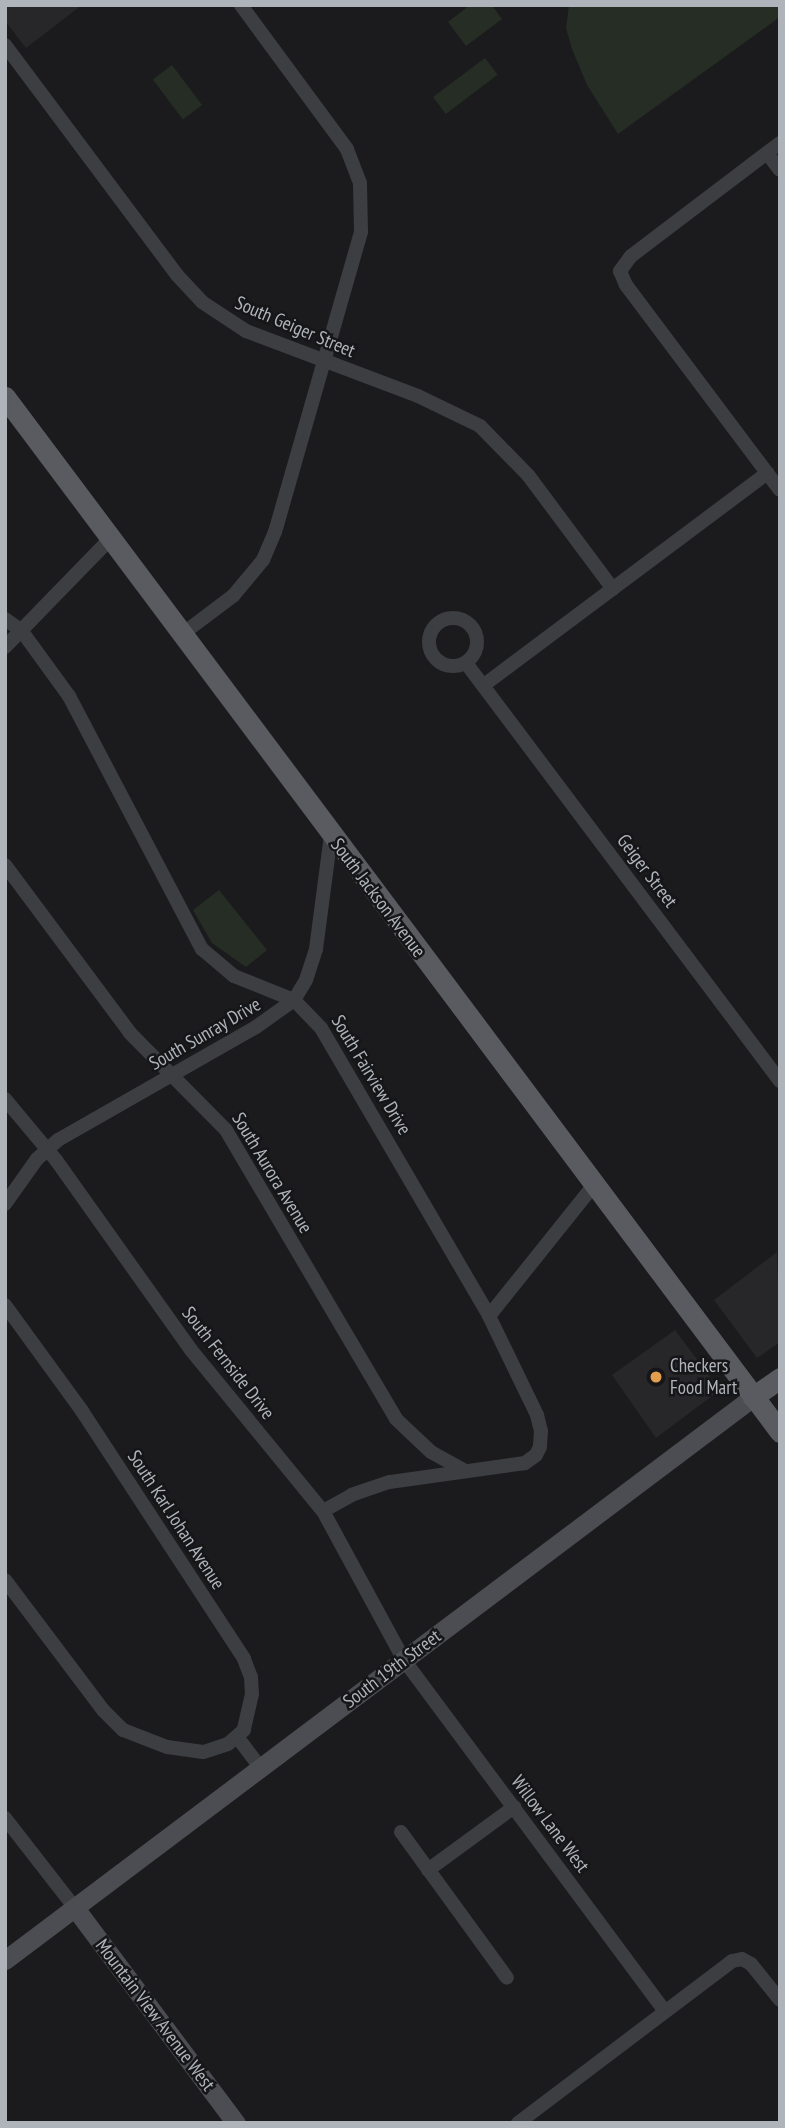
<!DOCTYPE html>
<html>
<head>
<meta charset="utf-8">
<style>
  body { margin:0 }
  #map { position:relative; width:785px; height:2128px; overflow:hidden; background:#1b1b1d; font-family:"PT Sans Narrow",sans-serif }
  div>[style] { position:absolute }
  .built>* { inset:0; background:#27272a }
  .green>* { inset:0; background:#252d25; transform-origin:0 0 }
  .street>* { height:14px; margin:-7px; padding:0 7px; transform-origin:7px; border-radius:7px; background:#3c3e42 }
  .street>.ring { margin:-7px; padding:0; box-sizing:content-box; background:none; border:14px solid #3c3e42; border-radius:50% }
  .secondary>* { height:19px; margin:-9.5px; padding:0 9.5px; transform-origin:9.5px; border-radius:9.5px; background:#4b4d52 }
  .primary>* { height:21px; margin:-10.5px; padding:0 10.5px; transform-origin:10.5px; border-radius:10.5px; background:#595b60 }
  .dots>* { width:19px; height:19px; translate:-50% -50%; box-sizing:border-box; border:4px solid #161618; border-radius:50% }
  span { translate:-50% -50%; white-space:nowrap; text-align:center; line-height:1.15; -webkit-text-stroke:5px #161618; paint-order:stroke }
  .street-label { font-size:19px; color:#afb4bb }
  .poi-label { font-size:19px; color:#afb4bb }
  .left { translate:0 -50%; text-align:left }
  .frame { position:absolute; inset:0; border:7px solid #afb4bb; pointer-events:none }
</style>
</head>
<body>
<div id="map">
  <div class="built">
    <i style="clip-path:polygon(5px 5px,82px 5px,26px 48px,5px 21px)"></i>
    <i style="clip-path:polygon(777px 1252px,780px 1342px,757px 1358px,714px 1300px)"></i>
    <i style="clip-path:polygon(675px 1330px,717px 1386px,716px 1393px,656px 1438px,612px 1375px)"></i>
  </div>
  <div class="green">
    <i style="clip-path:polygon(470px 5px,492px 5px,502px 19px,466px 46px,448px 22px)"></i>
    <i style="clip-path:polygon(569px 5px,780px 5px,780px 17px,618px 134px,587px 85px,572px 49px,566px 28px)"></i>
    <i style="left:485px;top:58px;width:21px;height:65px;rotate:53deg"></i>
    <i style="left:172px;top:65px;width:50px;height:24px;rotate:53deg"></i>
    <i style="clip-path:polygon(219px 890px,267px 950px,246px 967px,212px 943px,193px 910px)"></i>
  </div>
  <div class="street">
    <i style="left:5px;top:45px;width:287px;rotate:53.2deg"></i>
    <i style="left:177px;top:275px;width:37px;rotate:47deg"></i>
    <i style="left:202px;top:302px;width:53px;rotate:33.4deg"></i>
    <i style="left:246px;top:331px;width:184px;rotate:20.7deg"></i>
    <i style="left:418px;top:396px;width:69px;rotate:25.8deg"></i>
    <i style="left:480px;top:426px;width:69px;rotate:45.6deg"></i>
    <i style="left:528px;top:475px;width:142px;rotate:53.3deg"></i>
    <i style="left:780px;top:143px;width:187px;rotate:142.8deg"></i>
    <i style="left:631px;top:256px;width:19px;rotate:126deg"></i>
    <i style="left:620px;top:271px;width:15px;rotate:67deg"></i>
    <i style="left:626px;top:285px;width:256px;rotate:53.1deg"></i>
    <i style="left:767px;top:153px;width:21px;rotate:53deg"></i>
    <i class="ring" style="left:429px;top:618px;width:34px;height:34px"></i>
    <i style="left:5px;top:619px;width:19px;rotate:35deg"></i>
    <i style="left:21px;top:630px;width:82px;rotate:54deg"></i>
    <i style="left:69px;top:696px;width:286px;rotate:62.3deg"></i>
    <i style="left:202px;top:949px;width:42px;rotate:40.2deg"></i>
    <i style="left:234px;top:976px;width:65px;rotate:21.8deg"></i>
    <i style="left:294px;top:1000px;width:39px;rotate:46deg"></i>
    <i style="left:321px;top:1028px;width:333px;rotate:59.7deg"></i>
    <i style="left:489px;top:1316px;width:110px;rotate:64.1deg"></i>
    <i style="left:537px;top:1415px;width:16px;rotate:76deg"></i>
    <i style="left:541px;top:1431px;width:16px;rotate:94deg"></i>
    <i style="left:540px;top:1447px;width:9px;rotate:117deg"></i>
    <i style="left:536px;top:1455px;width:14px;rotate:144deg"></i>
    <i style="left:525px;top:1463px;width:137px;rotate:172deg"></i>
    <i style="left:389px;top:1482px;width:39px;rotate:161deg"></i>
    <i style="left:352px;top:1495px;width:33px;rotate:151deg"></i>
    <i style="left:181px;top:635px;width:65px;rotate:-36.9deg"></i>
    <i style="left:233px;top:596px;width:47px;rotate:-50.2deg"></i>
    <i style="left:263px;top:560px;width:30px;rotate:-67deg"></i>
    <i style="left:275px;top:532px;width:312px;rotate:-74deg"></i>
    <i style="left:361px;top:232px;width:49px;rotate:-91.2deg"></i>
    <i style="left:360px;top:183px;width:36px;rotate:-111deg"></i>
    <i style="left:347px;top:149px;width:179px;rotate:-126.4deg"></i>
    <i style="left:5px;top:647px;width:151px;rotate:-45.8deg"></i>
    <i style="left:466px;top:663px;width:523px;rotate:53.09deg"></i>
    <i style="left:484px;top:685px;width:354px;rotate:-36.8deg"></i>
    <i style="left:5px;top:865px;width:209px;rotate:53.3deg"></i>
    <i style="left:130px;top:1033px;width:136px;rotate:45.3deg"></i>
    <i style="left:226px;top:1130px;width:335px;rotate:59.5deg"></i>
    <i style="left:396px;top:1419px;width:48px;rotate:43.3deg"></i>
    <i style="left:431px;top:1452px;width:39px;rotate:29deg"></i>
    <i style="left:5px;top:1099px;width:80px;rotate:50.1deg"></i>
    <i style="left:56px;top:1160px;width:233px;rotate:54.6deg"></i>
    <i style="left:191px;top:1350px;width:208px;rotate:50.7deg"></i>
    <i style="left:323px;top:1511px;width:170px;rotate:61.5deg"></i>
    <i style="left:404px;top:1660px;width:437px;rotate:53.4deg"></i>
    <i style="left:5px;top:1204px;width:55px;rotate:-54.6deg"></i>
    <i style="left:37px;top:1159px;width:28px;rotate:-42deg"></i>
    <i style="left:58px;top:1140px;width:228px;rotate:-29.7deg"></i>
    <i style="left:256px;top:1027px;width:47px;rotate:-35.4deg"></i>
    <i style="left:294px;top:1000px;width:23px;rotate:-59deg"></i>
    <i style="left:306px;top:980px;width:33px;rotate:-72deg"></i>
    <i style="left:316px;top:949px;width:115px;rotate:-82.5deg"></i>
    <i style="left:5px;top:1305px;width:131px;rotate:54deg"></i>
    <i style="left:82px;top:1411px;width:296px;rotate:56.8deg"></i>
    <i style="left:244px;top:1659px;width:19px;rotate:69deg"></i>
    <i style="left:251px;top:1677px;width:17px;rotate:87deg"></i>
    <i style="left:252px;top:1694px;width:37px;rotate:103deg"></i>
    <i style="left:244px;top:1730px;width:21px;rotate:139deg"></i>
    <i style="left:228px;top:1744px;width:26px;rotate:162deg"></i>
    <i style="left:203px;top:1752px;width:36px;rotate:-172deg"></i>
    <i style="left:167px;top:1747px;width:47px;rotate:-158.9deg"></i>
    <i style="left:123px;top:1730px;width:28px;rotate:-135deg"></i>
    <i style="left:103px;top:1710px;width:163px;rotate:-127deg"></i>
    <i style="left:489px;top:1316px;width:166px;rotate:-51.3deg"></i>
    <i style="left:238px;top:1738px;width:38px;rotate:53deg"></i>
    <i style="left:5px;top:1818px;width:114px;rotate:52.1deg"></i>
    <i style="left:401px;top:1832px;width:180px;rotate:54deg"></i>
    <i style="left:428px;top:1870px;width:107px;rotate:-36.2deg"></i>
    <i style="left:518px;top:2123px;width:268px;rotate:-37.1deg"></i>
    <i style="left:732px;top:1961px;width:10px;rotate:-11deg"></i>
    <i style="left:742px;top:1959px;width:10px;rotate:29deg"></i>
    <i style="left:751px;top:1964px;width:46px;rotate:51.1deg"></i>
  </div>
  <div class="secondary">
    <i style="left:75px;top:1908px;width:269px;rotate:53.2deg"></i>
    <i style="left:5px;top:1960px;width:936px;rotate:-36.97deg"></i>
  </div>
  <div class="primary">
    <i style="left:5px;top:397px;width:1293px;rotate:53.17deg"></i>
    <i style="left:753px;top:1397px;width:33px;rotate:-35deg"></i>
  </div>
  <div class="dots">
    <i style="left:656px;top:1377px;background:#e39e4e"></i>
  </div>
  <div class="street-label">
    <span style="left:295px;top:327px;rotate:23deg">South Geiger Street</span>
    <span style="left:647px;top:871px;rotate:53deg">Geiger Street</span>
    <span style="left:378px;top:898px;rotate:53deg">South Jackson Avenue</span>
    <span style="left:205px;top:1034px;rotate:-30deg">South Sunray Drive</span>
    <span style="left:371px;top:1075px;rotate:59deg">South Fairview Drive</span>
    <span style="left:272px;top:1173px;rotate:59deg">South Aurora Avenue</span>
    <span style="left:228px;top:1363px;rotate:52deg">South Fernside Drive</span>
    <span style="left:176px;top:1520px;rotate:57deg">South Karl Johan Avenue</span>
    <span style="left:392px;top:1669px;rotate:-37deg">South 19th Street</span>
    <span style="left:550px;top:1824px;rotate:53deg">Willow Lane West</span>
    <span style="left:155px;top:2015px;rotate:53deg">Mountain View Avenue West</span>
  </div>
  <div class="poi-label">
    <span class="left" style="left:670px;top:1377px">Checkers<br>Food Mart</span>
  </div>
  <div class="frame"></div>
</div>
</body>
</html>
